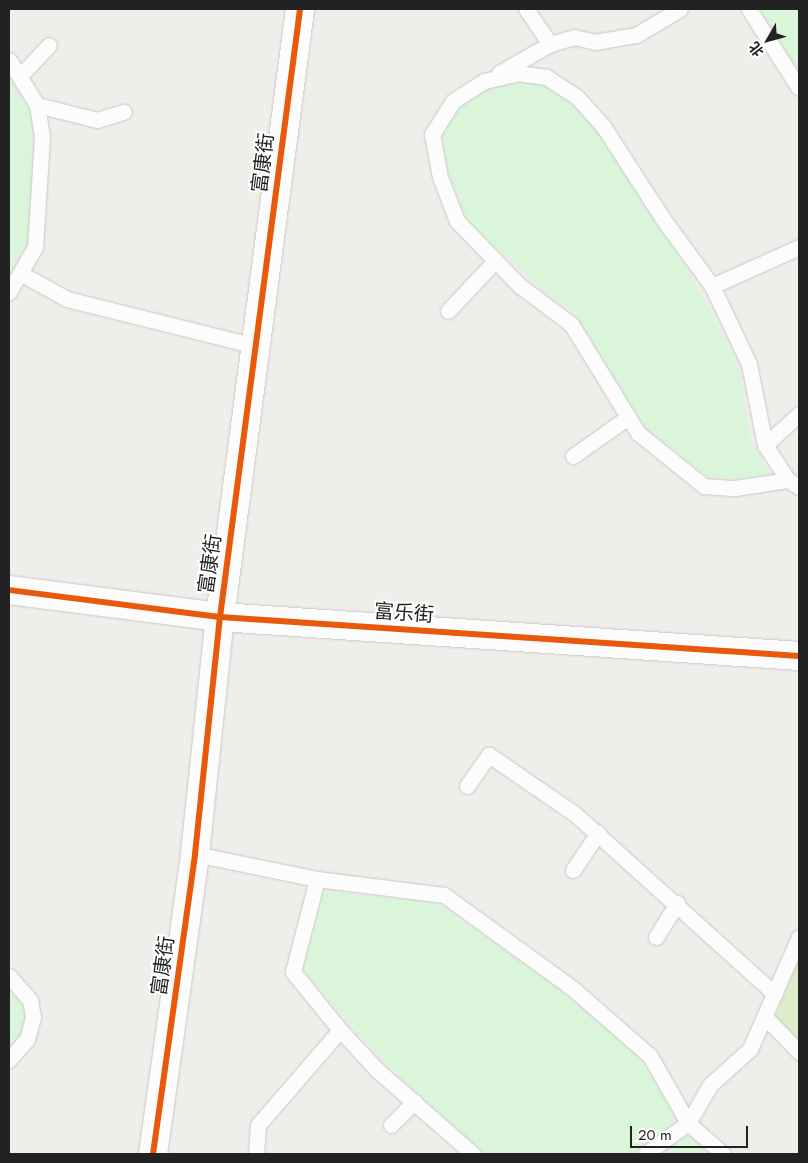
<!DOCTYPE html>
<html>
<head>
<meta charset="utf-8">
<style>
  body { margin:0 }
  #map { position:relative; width:808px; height:1163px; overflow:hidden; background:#f0eeeb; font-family:Jost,"Noto Sans SC",sans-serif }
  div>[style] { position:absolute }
  .grass>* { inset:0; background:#ddeccb }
  .park>* { inset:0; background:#daf5da }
  .roads { filter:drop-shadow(0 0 1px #c9c8c7) drop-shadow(0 0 1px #c9c8c7) }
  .lane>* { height:15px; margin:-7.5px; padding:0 7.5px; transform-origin:7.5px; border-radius:7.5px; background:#fdfcfc }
  .street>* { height:28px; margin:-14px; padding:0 14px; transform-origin:14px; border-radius:14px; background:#fdfcfc }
  .cycleway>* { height:6px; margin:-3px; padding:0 3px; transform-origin:3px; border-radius:3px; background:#e8590c }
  span { translate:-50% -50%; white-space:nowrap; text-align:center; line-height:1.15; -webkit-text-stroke:4px #fff; paint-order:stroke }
  .street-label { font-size:20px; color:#222 }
  .frame { position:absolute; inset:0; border:10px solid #222; pointer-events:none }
  .north { position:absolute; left:743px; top:15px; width:50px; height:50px; -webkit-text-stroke:4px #fff; paint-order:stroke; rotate:232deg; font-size:14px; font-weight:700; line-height:20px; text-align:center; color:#222 }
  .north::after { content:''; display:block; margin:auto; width:18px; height:22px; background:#222; clip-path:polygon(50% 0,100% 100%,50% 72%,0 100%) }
  .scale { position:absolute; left:630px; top:1126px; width:118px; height:22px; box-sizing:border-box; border:2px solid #222; border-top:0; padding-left:6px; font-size:15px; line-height:18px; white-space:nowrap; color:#222; -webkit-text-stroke:4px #fff; paint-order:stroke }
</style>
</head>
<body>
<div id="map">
  <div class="grass">
    <i style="clip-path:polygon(799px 959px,799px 1041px,775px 1017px)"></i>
  </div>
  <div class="park">
    <i style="clip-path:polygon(752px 9px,799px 9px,799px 80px)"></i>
    <i style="clip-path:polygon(9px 71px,30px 106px,35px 137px,31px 184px,32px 245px,9px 285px)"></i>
    <i style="clip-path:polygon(516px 79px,544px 83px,572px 101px,601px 135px,679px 252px,739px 365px,750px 435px,769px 473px,740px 479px,708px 476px,645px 430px,572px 310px,546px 294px,467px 222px,444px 160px,443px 133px,460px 103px,488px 87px)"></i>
    <i style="clip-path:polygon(324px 891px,437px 903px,566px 992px,643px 1059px,679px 1120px,634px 1154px,481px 1154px,382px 1062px,303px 970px)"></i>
    <i style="clip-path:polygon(9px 981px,26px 1004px,27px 1015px,23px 1037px,9px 1055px)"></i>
    <i style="clip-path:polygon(687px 1131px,711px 1154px,651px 1154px)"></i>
  </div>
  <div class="roads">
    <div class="lane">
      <i style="left:749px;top:9px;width:93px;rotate:57.7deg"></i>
      <i style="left:550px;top:44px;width:25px;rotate:-16deg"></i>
      <i style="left:574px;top:37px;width:22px;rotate:13deg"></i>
      <i style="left:595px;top:42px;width:42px;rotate:-9.7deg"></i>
      <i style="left:636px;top:35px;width:51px;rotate:-30.6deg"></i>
      <i style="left:9px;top:60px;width:53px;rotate:58.1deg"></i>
      <i style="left:37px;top:105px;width:32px;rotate:81deg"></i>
      <i style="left:42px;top:137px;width:110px;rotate:93.6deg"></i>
      <i style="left:35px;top:247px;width:52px;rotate:120deg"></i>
      <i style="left:499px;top:73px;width:59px;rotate:-29.6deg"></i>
      <i style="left:550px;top:44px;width:42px;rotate:-124.4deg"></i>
      <i style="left:20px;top:76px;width:42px;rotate:-46.9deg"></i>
      <i style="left:37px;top:105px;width:62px;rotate:14deg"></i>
      <i style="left:97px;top:120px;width:28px;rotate:-17deg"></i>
      <i style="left:20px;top:273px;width:54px;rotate:29deg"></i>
      <i style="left:67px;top:299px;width:195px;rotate:14deg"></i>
      <i style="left:712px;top:286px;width:95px;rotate:-24.1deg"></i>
      <i style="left:448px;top:311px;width:69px;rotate:-46.8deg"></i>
      <i style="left:765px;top:445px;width:46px;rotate:-42.4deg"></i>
      <i style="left:573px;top:456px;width:67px;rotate:-35.3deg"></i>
      <i style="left:788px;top:480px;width:42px;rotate:-123.3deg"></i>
      <i style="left:765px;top:445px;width:83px;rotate:-101.2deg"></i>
      <i style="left:749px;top:364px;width:86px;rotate:-115.4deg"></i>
      <i style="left:712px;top:286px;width:83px;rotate:-126.2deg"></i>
      <i style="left:663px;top:219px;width:111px;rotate:-122.8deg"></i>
      <i style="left:603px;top:126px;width:39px;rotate:-132deg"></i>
      <i style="left:577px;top:97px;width:37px;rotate:-147deg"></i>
      <i style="left:546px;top:77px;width:27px;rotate:-172deg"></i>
      <i style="left:519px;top:73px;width:36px;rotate:167deg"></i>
      <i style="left:484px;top:81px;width:37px;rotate:147deg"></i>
      <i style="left:453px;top:101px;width:39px;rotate:122deg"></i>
      <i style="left:432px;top:134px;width:44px;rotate:79.5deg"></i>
      <i style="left:440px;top:177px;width:47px;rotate:68.9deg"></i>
      <i style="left:457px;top:221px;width:91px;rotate:45.9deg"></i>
      <i style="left:520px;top:286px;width:64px;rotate:36.7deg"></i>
      <i style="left:571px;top:324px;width:128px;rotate:58.4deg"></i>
      <i style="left:638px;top:433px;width:85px;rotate:38.8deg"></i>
      <i style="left:704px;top:486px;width:31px;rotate:4deg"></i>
      <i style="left:735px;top:488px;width:54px;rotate:-8.6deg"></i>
      <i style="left:788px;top:480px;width:13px;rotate:32deg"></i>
      <i style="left:467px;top:786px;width:38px;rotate:-55deg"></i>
      <i style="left:489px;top:755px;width:104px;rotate:34.5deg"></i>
      <i style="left:575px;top:814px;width:269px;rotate:42deg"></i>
      <i style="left:195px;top:854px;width:125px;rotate:11.6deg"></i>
      <i style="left:317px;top:879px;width:128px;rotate:7.2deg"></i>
      <i style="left:444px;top:895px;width:158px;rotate:36deg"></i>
      <i style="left:572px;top:988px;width:103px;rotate:41.1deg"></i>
      <i style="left:650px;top:1056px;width:77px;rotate:60.4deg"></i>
      <i style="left:688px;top:1123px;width:47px;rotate:41.5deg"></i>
      <i style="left:573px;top:870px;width:45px;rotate:-56deg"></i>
      <i style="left:317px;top:879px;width:96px;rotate:104.5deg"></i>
      <i style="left:293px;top:972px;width:75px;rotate:51deg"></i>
      <i style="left:340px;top:1030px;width:54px;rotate:47.2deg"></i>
      <i style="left:377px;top:1070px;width:128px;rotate:41.2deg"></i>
      <i style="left:656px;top:937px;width:40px;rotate:-58deg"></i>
      <i style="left:9px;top:976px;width:32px;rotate:49deg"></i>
      <i style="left:30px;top:1000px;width:17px;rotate:80deg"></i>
      <i style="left:33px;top:1017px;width:23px;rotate:105deg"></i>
      <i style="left:27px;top:1039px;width:28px;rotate:131deg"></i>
      <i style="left:765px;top:1017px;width:49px;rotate:45.8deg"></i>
      <i style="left:391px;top:1125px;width:33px;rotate:-45deg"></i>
      <i style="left:256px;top:1154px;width:29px;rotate:-86deg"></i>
      <i style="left:258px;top:1125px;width:125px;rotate:-49.2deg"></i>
      <i style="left:645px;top:1154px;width:53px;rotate:-35.8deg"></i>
      <i style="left:688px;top:1123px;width:44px;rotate:-59.9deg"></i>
      <i style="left:710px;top:1085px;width:54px;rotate:-42deg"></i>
      <i style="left:750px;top:1049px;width:122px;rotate:-66.4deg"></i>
    </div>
    <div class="street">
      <i style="left:9px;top:590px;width:213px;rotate:7.3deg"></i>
      <i style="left:220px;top:617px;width:580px;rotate:3.85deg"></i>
      <i style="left:153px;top:1154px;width:303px;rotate:-82deg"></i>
      <i style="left:195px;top:854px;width:238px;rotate:-84deg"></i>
      <i style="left:220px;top:617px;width:613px;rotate:-82.5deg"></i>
    </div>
  </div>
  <div class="cycleway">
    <i style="left:9px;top:590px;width:213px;rotate:7.3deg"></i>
    <i style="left:220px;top:617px;width:580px;rotate:3.85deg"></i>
    <i style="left:153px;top:1154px;width:303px;rotate:-82deg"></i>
    <i style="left:195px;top:854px;width:238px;rotate:-84deg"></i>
    <i style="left:220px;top:617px;width:613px;rotate:-82.5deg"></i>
  </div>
  <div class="street-label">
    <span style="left:263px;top:163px;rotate:-83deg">富康街</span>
    <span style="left:210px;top:564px;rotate:-82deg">富康街</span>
    <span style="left:404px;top:613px;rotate:4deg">富乐街</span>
    <span style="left:163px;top:966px;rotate:-82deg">富康街</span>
  </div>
  <div class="frame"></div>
  <div class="north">北</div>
  <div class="scale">20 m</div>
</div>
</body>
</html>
